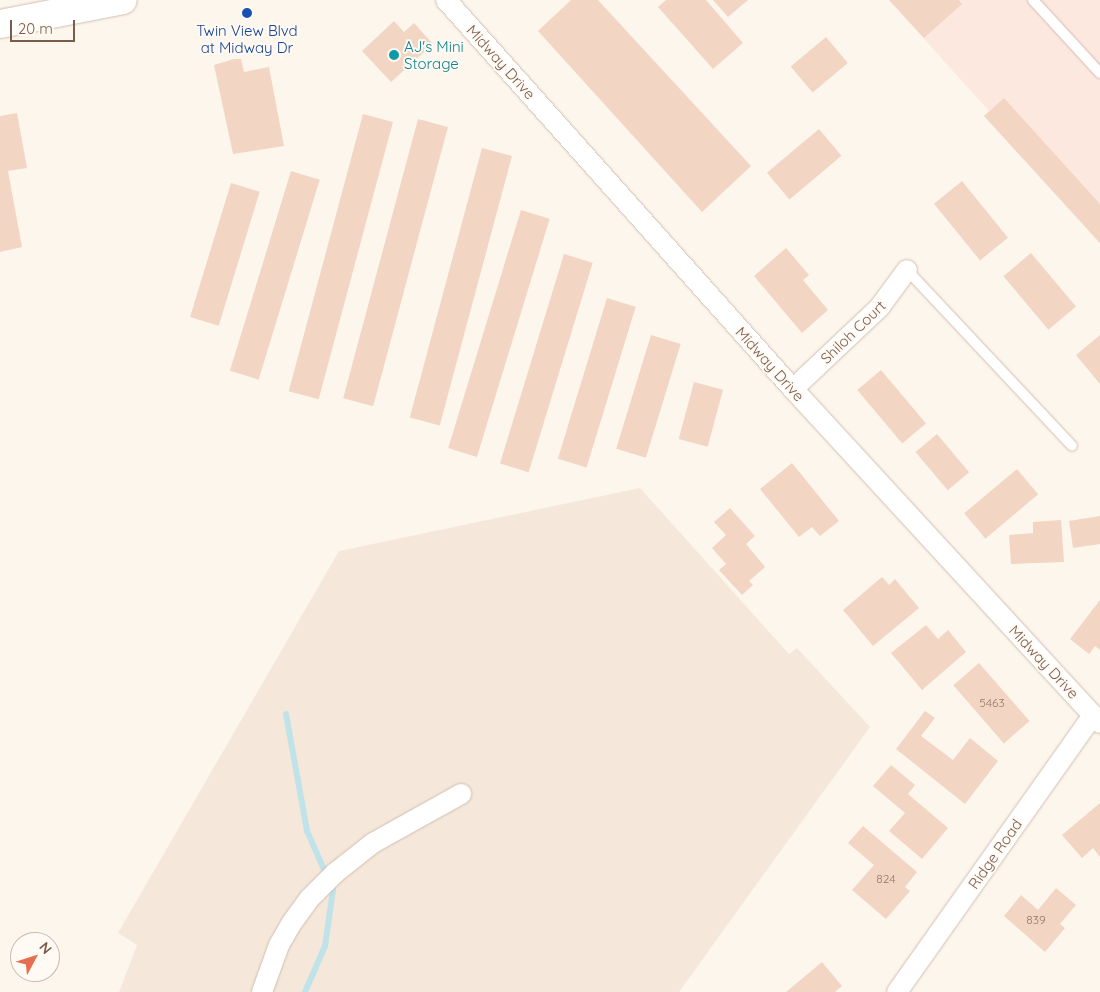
<!DOCTYPE html>
<html>
<head>
<meta charset="utf-8">
<style>
  body { margin:0 }
  #map { position:relative; width:1100px; height:992px; overflow:hidden; background:#fdf6ec; font-family:Quicksand,sans-serif }
  div>[style] { position:absolute }
  .residential>* { inset:0; background:#f5e8da }
  .commercial>* { inset:0; background:#fde8e0 }
  .stream>* { height:6px; margin:-3px; padding:0 3px; transform-origin:3px; border-radius:3px; background:#bfe3e8 }
  .building>* { inset:0; background:#f3d5c3; transform-origin:0 0 }
  .roads { filter:drop-shadow(0 0 1px #d1beb0) drop-shadow(0 0 1px #d1beb0) }
  .lane>* { height:10px; margin:-5px; padding:0 5px; transform-origin:5px; border-radius:5px; background:#fff }
  .street>* { height:20px; margin:-10px; padding:0 10px; transform-origin:10px; border-radius:10px; background:#fff }
  .secondary>* { height:28px; margin:-14px; padding:0 14px; transform-origin:14px; border-radius:14px; background:#fff }
  .dots>* { width:14px; height:14px; translate:-50% -50%; box-sizing:border-box; border:2px solid #fffaf3; border-radius:50% }
  span { translate:-50% -50%; white-space:nowrap; text-align:center; line-height:1.15; -webkit-text-stroke:4px #fffaf3; paint-order:stroke }
  .number-label { font-size:12px; color:#987a6a }
  .number-label span { -webkit-text-stroke-width:0 }
  .transit-label { font-size:15px; color:#164399 }
  .culture-label { font-size:15px; color:#0d838f }
  .left { translate:0 -50%; text-align:left }
  .street-label { font-size:15px; color:#7a5c4d }
  .north { position:absolute; left:10px; top:932px; width:50px; height:50px; box-sizing:border-box; background:#fffaf3; border:1px solid #cabbb1; border-radius:50%; rotate:50deg; font-size:14px; font-weight:700; line-height:20px; text-align:center; color:#7a5c4d }
  .north::after { content:''; display:block; margin:auto; width:18px; height:22px; background:#e76f51; clip-path:polygon(50% 0,100% 100%,50% 72%,0 100%) }
  .scale { position:absolute; left:10px; top:20px; width:65px; height:22px; box-sizing:border-box; border:2px solid #7a5c4d; border-top:0; padding-left:6px; font-size:15px; line-height:18px; white-space:nowrap; color:#7a5c4d; -webkit-text-stroke:4px #fffaf3; paint-order:stroke }
</style>
</head>
<body>
<div id="map">
  <div class="residential">
    <i style="clip-path:polygon(640px 488px,789px 654px,797px 648px,870px 727px,679px 992px,119px 992px,137px 945px,118px 933px,339px 551px)"></i>
  </div>
  <div class="commercial">
    <i style="clip-path:polygon(889px 0,1100px 0,1100px 243px,984px 116px,989px 111px)"></i>
  </div>
  <div class="stream">
    <i style="left:286px;top:714px;width:119px;rotate:79.8deg"></i>
    <i style="left:307px;top:831px;width:64px;rotate:66.2deg"></i>
    <i style="left:333px;top:890px;width:57px;rotate:98.1deg"></i>
    <i style="left:325px;top:946px;width:50px;rotate:113.5deg"></i>
  </div>
  <div class="building">
    <i style="clip-path:polygon(571px 0,598px 0,751px 166px,702px 212px,538px 31px)"></i>
    <i style="clip-path:polygon(666px 0,706px 0,743px 43px,713px 69px,658px 7px)"></i>
    <i style="clip-path:polygon(713px 0,748px 0,728px 17px)"></i>
    <i style="clip-path:polygon(889px 0,959px 0,962px 4px,924px 38px)"></i>
    <i style="clip-path:polygon(394px 21px,404px 32px,414px 23px,433px 44px,391px 82px,362px 51px)"></i>
    <i style="left:826px;top:37px;width:34px;height:46px;rotate:50deg"></i>
    <i style="clip-path:polygon(234px 59px,241px 59px,244px 72px,269px 67px,284px 146px,233px 154px,214px 65px)"></i>
    <i style="clip-path:polygon(1004px 98px,1100px 204px,1100px 243px,984px 116px)"></i>
    <i style="clip-path:polygon(17px 113px,27px 168px,8px 171px,22px 247px,0 252px,0 116px)"></i>
    <i style="left:363px;top:114px;width:31px;height:287px;rotate:15deg"></i>
    <i style="left:418px;top:119px;width:31px;height:289px;rotate:15deg"></i>
    <i style="left:819px;top:129px;width:35px;height:68px;rotate:50deg"></i>
    <i style="left:482px;top:148px;width:31px;height:279px;rotate:15deg"></i>
    <i style="left:291px;top:171px;width:30px;height:209px;rotate:17deg"></i>
    <i style="left:962px;top:181px;width:73px;height:36px;rotate:51deg"></i>
    <i style="left:231px;top:183px;width:30px;height:140px;rotate:17deg"></i>
    <i style="left:521px;top:210px;width:30px;height:249px;rotate:17deg"></i>
    <i style="clip-path:polygon(786px 248px,809px 275px,803px 280px,828px 310px,802px 333px,754px 276px)"></i>
    <i style="left:1031px;top:253px;width:70px;height:36px;rotate:50deg"></i>
    <i style="left:564px;top:254px;width:30px;height:219px;rotate:17deg"></i>
    <i style="left:607px;top:298px;width:30px;height:168px;rotate:17deg"></i>
    <i style="left:651px;top:335px;width:31px;height:119px;rotate:17deg"></i>
    <i style="clip-path:polygon(1100px 335px,1100px 384px,1076px 355px)"></i>
    <i style="left:881px;top:370px;width:70px;height:31px;rotate:50deg"></i>
    <i style="left:694px;top:382px;width:30px;height:59px;rotate:15deg"></i>
    <i style="left:937px;top:434px;width:50px;height:28px;rotate:50deg"></i>
    <i style="clip-path:polygon(792px 463px,839px 521px,820px 536px,812px 527px,799px 537px,760px 489px)"></i>
    <i style="left:1017px;top:469px;width:33px;height:69px;rotate:50deg"></i>
    <i style="clip-path:polygon(730px 508px,755px 536px,746px 544px,765px 567px,749px 581px,753px 585px,742px 595px,719px 570px,726px 564px,712px 548px,726px 535px,714px 522px)"></i>
    <i style="clip-path:polygon(1100px 516px,1100px 544px,1073px 548px,1069px 521px)"></i>
    <i style="clip-path:polygon(1061px 520px,1064px 562px,1011px 564px,1009px 535px,1033px 533px,1033px 522px)"></i>
    <i style="clip-path:polygon(882px 577px,889px 585px,895px 579px,919px 608px,873px 646px,843px 610px)"></i>
    <i style="clip-path:polygon(1100px 600px,1100px 650px,1095px 646px,1089px 654px,1070px 639px)"></i>
    <i style="clip-path:polygon(926px 625px,938px 639px,948px 630px,966px 652px,922px 690px,891px 653px)"></i>
    <i style="left:979px;top:663px;width:77px;height:34px;rotate:49deg"></i>
    <i style="clip-path:polygon(925px 711px,935px 718px,921px 736px,953px 760px,970px 738px,998px 761px,965px 804px,896px 749px)"></i>
    <i style="clip-path:polygon(891px 765px,915px 785px,908px 794px,948px 828px,922px 859px,889px 831px,905px 813px,873px 786px)"></i>
    <i style="clip-path:polygon(1100px 803px,1100px 857px,1093px 848px,1082px 858px,1062px 835px)"></i>
    <i style="clip-path:polygon(863px 826px,917px 872px,905px 887px,910px 891px,886px 919px,852px 890px,874px 865px,848px 843px)"></i>
    <i style="clip-path:polygon(1056px 888px,1076px 905px,1060px 924px,1065px 928px,1045px 952px,1004px 916px,1021px 895px,1038px 910px)"></i>
    <i style="clip-path:polygon(822px 962px,842px 986px,835px 992px,786px 992px)"></i>
  </div>
  <div class="roads">
    <div class="lane">
      <i style="left:1033px;top:0;width:99px;rotate:47.5deg"></i>
      <i style="left:907px;top:270px;width:241px;rotate:46.8deg"></i>
    </div>
    <div class="street">
      <i style="left:446px;top:0;width:521px;rotate:48.27deg"></i>
      <i style="left:793px;top:389px;width:454px;rotate:47.4deg"></i>
      <i style="left:793px;top:389px;width:118px;rotate:-43.3deg"></i>
      <i style="left:879px;top:308px;width:47px;rotate:-53.6deg"></i>
      <i style="left:262px;top:992px;width:50px;rotate:-70.1deg"></i>
      <i style="left:279px;top:945px;width:24px;rotate:-60deg"></i>
      <i style="left:291px;top:924px;width:31px;rotate:-54deg"></i>
      <i style="left:309px;top:899px;width:37px;rotate:-45deg"></i>
      <i style="left:335px;top:873px;width:48px;rotate:-38.3deg"></i>
      <i style="left:373px;top:843px;width:101px;rotate:-29.1deg"></i>
      <i style="left:897px;top:992px;width:339px;rotate:-54.7deg"></i>
    </div>
    <div class="secondary">
      <i style="left:0;top:24px;width:125px;rotate:-11deg"></i>
    </div>
  </div>
  <div class="dots">
    <i style="left:247px;top:13px;background:#1a4fb4"></i>
    <i style="left:394px;top:55px;background:#0f9aa8"></i>
  </div>
  <div class="number-label">
    <span style="left:992px;top:703px">5463</span>
    <span style="left:886px;top:879px">824</span>
    <span style="left:1036px;top:920px">839</span>
  </div>
  <div class="transit-label">
    <span style="left:247px;top:39px">Twin View Blvd<br>at Midway Dr</span>
  </div>
  <div class="culture-label">
    <span class="left" style="left:404px;top:55px">AJ's Mini<br>Storage</span>
  </div>
  <div class="street-label">
    <span style="left:501px;top:62px;rotate:48deg">Midway Drive</span>
    <span style="left:853px;top:332px;rotate:-44deg">Shiloh Court</span>
    <span style="left:770px;top:364px;rotate:48deg">Midway Drive</span>
    <span style="left:1044px;top:662px;rotate:47deg">Midway Drive</span>
    <span style="left:995px;top:854px;rotate:-55deg">Ridge Road</span>
  </div>
  <div class="north">N</div>
  <div class="scale">20 m</div>
</div>
</body>
</html>
